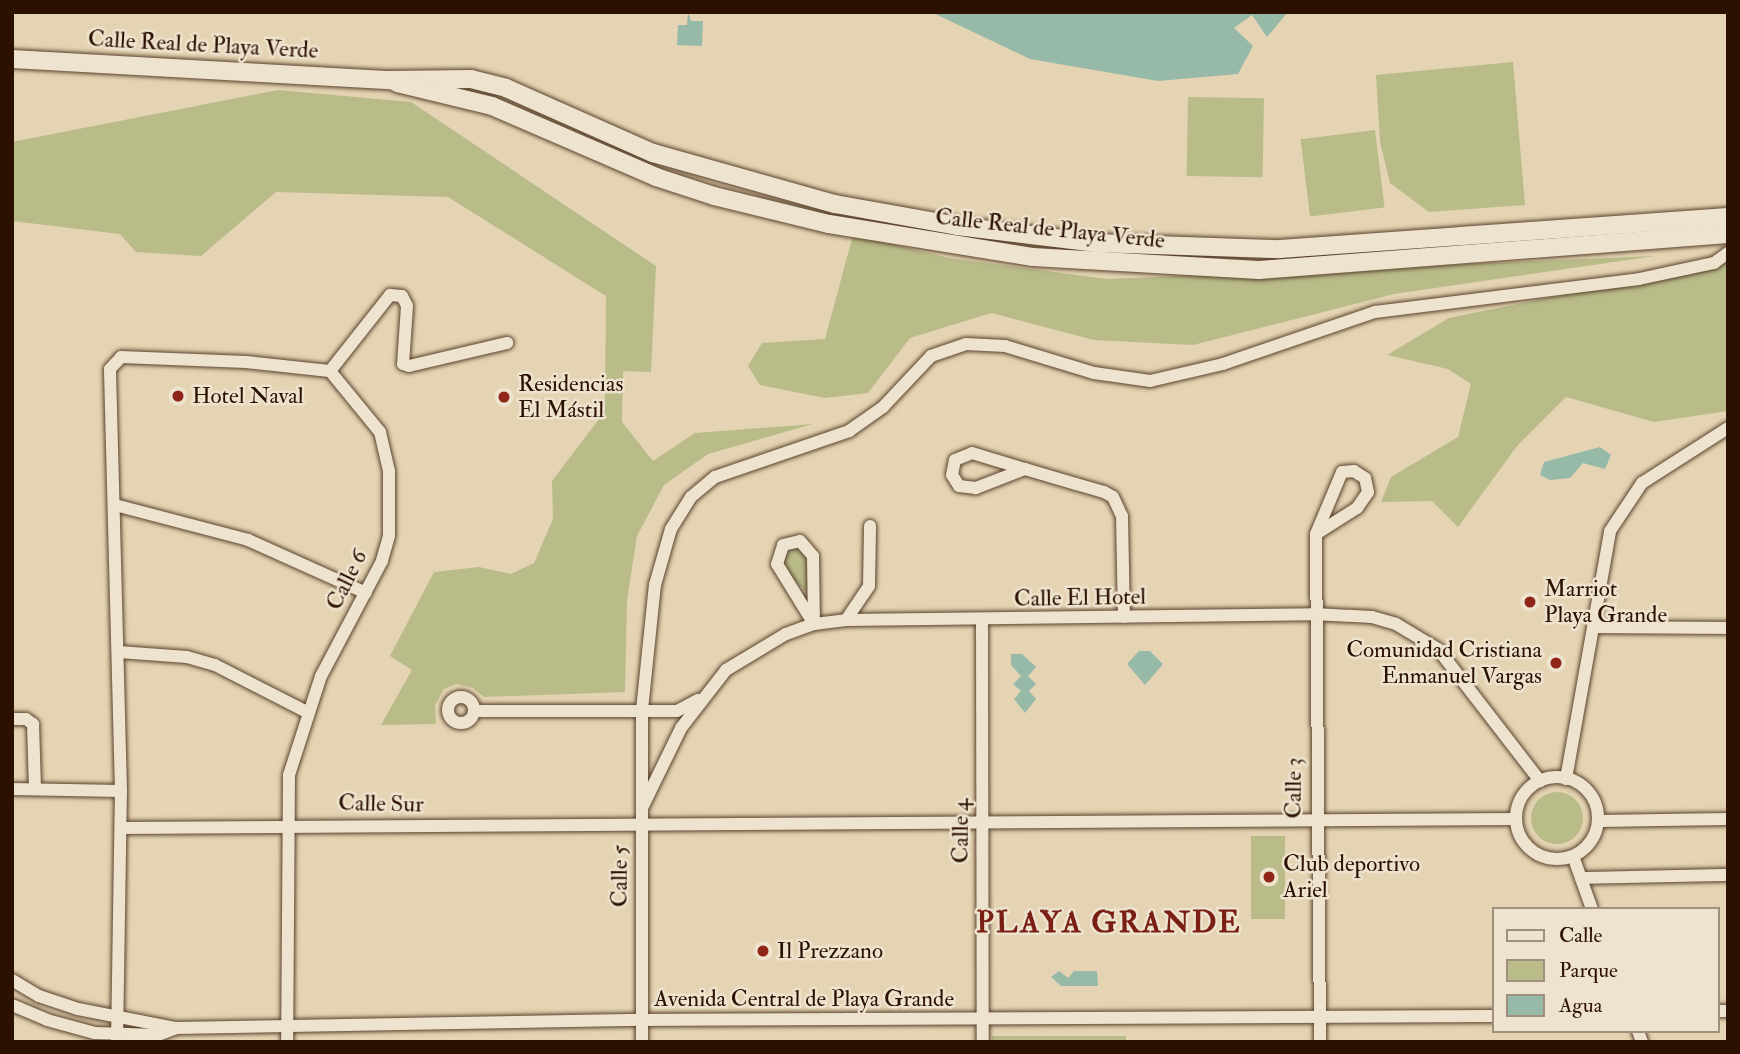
<!DOCTYPE html>
<html>
<head>
<meta charset="utf-8">
<style>
  body { margin:0 }
  #map { position:relative; width:1740px; height:1054px; overflow:hidden; background:#e4d4b3; font-family:"IM FELL Double Pica",serif }
  div>[style] { position:absolute }
  .green>* { inset:0; background:#b9bb89; transform-origin:0 0 }
  .round { border-radius:50% }
  .water>* { inset:0; background:#97b9a8 }
  .roads { filter:drop-shadow(0 0 2px #5b422d) drop-shadow(0 0 2px #5b422d) }
  .street>* { height:12px; margin:-6px; padding:0 6px; transform-origin:6px; border-radius:6px; background:#ede3ce }
  .street>.ring { margin:-6px; padding:0; box-sizing:content-box; background:none; border:12px solid #ede3ce; border-radius:50% }
  .secondary>* { height:18px; margin:-9px; padding:0 9px; transform-origin:9px; border-radius:9px; background:#ede3ce }
  .dots>* { width:19px; height:19px; translate:-50% -50%; box-sizing:border-box; border:4px solid #ede3ce; border-radius:50% }
  span { translate:-50% -50%; white-space:nowrap; text-align:center; line-height:1.15; -webkit-text-stroke:5px #ede3ce; paint-order:stroke }
  .street-label { font-size:23px; color:#2d1100 }
  .poi-label { font-size:23px; color:#2d1100 }
  .left { translate:0 -50%; text-align:left }
  .right { translate:-100% -50%; text-align:right }
  .district-label { font-size:30px; color:#7a1f14; font-weight:700; letter-spacing:2px }
  .frame { position:absolute; inset:0; border:14px solid #2d1100; pointer-events:none }
  .legend { position:absolute; left:1492px; top:907px; width:228px; height:126px; box-sizing:border-box; background:#ede3ce; border:2px solid #a08f7c; margin:0; padding:9px 12px; list-style:none; font-size:21px; color:#2d1100 }
  .legend li { display:flex; align-items:center; gap:14px; height:35px }
  .legend b { width:35px; border:2px solid #a08f7c }
</style>
</head>
<body>
<div id="map">
  <div class="green">
    <i style="clip-path:polygon(1513px 62px,1525px 205px,1429px 212px,1390px 183px,1380px 142px,1376px 75px)"></i>
    <i style="clip-path:polygon(278px 90px,411px 102px,656px 266px,651px 372px,623px 371px,622px 422px,653px 461px,695px 433px,813px 424px,708px 454px,664px 485px,637px 536px,627px 600px,625px 692px,484px 697px,473px 688px,457px 684px,444px 689px,435px 705px,436px 724px,381px 725px,412px 670px,390px 656px,434px 572px,479px 567px,511px 574px,534px 563px,553px 519px,552px 481px,605px 411px,606px 296px,448px 197px,276px 192px,201px 256px,136px 252px,120px 234px,12px 221px,12px 142px)"></i>
    <i style="left:1188px;top:97px;width:76px;height:79px;rotate:1deg"></i>
    <i style="left:1375px;top:130px;width:78px;height:75px;rotate:83deg"></i>
    <i style="clip-path:polygon(853px 235px,949px 258px,1107px 279px,1655px 256px,1394px 294px,1193px 345px,1094px 340px,991px 313px,910px 338px,868px 393px,825px 398px,760px 385px,748px 366px,762px 343px,825px 339px)"></i>
    <i style="clip-path:polygon(1728px 261px,1728px 411px,1654px 422px,1566px 397px,1517px 446px,1458px 527px,1432px 501px,1381px 502px,1391px 477px,1458px 437px,1471px 384px,1448px 369px,1387px 355px,1449px 318px)"></i>
    <i style="clip-path:polygon(800px 548px,809px 557px,810px 590px,805px 591px,783px 569px,782px 560px,792px 549px)"></i>
    <i class="round" style="left:1531px;top:792px;width:52px;height:52px"></i>
    <i style="left:1251px;top:836px;width:34px;height:83px"></i>
    <i style="left:992px;top:1036px;width:134px;height:6px"></i>
  </div>
  <div class="water">
    <i style="clip-path:polygon(688px 12px,691px 21px,703px 21px,702px 46px,677px 45px,678px 25px,687px 25px)"></i>
    <i style="clip-path:polygon(931px 12px,1288px 12px,1267px 37px,1252px 15px,1234px 28px,1253px 46px,1238px 74px,1158px 81px,1030px 59px)"></i>
    <i style="clip-path:polygon(1600px 447px,1611px 455px,1605px 469px,1583px 463px,1570px 478px,1550px 480px,1540px 475px,1544px 462px)"></i>
    <i style="clip-path:polygon(1139px 651px,1150px 651px,1163px 664px,1145px 685px,1127px 664px)"></i>
    <i style="clip-path:polygon(1011px 654px,1022px 654px,1036px 667px,1028px 676px,1036px 684px,1029px 691px,1036px 699px,1025px 713px,1014px 699px,1021px 691px,1013px 684px,1021px 676px,1011px 665px)"></i>
    <i style="clip-path:polygon(1059px 971px,1068px 978px,1074px 971px,1097px 971px,1098px 986px,1061px 986px,1051px 977px)"></i>
  </div>
  <div class="roads">
    <div class="street">
      <i style="left:330px;top:371px;width:97px;rotate:-51.7deg"></i>
      <i style="left:390px;top:295px;width:12px;rotate:5deg"></i>
      <i style="left:402px;top:296px;width:11px;rotate:63deg"></i>
      <i style="left:407px;top:306px;width:58px;rotate:93.9deg"></i>
      <i style="left:403px;top:364px;width:6px;rotate:18deg"></i>
      <i style="left:409px;top:366px;width:101px;rotate:-13.2deg"></i>
      <i style="left:1025px;top:469px;width:53px;rotate:158.8deg"></i>
      <i style="left:976px;top:488px;width:17px;rotate:-173deg"></i>
      <i style="left:959px;top:486px;width:13px;rotate:-122deg"></i>
      <i style="left:952px;top:475px;width:15px;rotate:-79deg"></i>
      <i style="left:955px;top:460px;width:18px;rotate:-22deg"></i>
      <i style="left:972px;top:453px;width:55px;rotate:16.8deg"></i>
      <i style="left:1025px;top:469px;width:53px;rotate:16.4deg"></i>
      <i style="left:1076px;top:484px;width:29px;rotate:16deg"></i>
      <i style="left:1104px;top:492px;width:10px;rotate:29deg"></i>
      <i style="left:1113px;top:497px;width:21px;rotate:65deg"></i>
      <i style="left:1122px;top:516px;width:101px;rotate:88.9deg"></i>
      <i style="left:115px;top:505px;width:138px;rotate:14.7deg"></i>
      <i style="left:248px;top:540px;width:129px;rotate:24.2deg"></i>
      <i style="left:1316px;top:534px;width:49px;rotate:-32.4deg"></i>
      <i style="left:1357px;top:508px;width:19px;rotate:-55deg"></i>
      <i style="left:1368px;top:492px;width:14px;rotate:-102deg"></i>
      <i style="left:1365px;top:478px;width:13px;rotate:-148deg"></i>
      <i style="left:1354px;top:471px;width:12px;rotate:175deg"></i>
      <i style="left:1342px;top:472px;width:67px;rotate:112.8deg"></i>
      <i style="left:1316px;top:534px;width:508px;rotate:89.55deg"></i>
      <i style="left:800px;top:541px;width:20px;rotate:49deg"></i>
      <i style="left:813px;top:556px;width:68px;rotate:89.2deg"></i>
      <i style="left:814px;top:624px;width:70px;rotate:-121.7deg"></i>
      <i style="left:777px;top:564px;width:20px;rotate:-72deg"></i>
      <i style="left:783px;top:545px;width:17px;rotate:-13deg"></i>
      <i style="left:846px;top:620px;width:41px;rotate:-55.9deg"></i>
      <i style="left:869px;top:586px;width:60px;rotate:-89deg"></i>
      <i style="left:982px;top:621px;width:421px;rotate:89.9deg"></i>
      <i style="left:1593px;top:627px;width:135px;rotate:0.4deg"></i>
      <i style="left:119px;top:652px;width:68px;rotate:4.2deg"></i>
      <i style="left:187px;top:657px;width:29px;rotate:16deg"></i>
      <i style="left:215px;top:665px;width:103px;rotate:27.1deg"></i>
      <i class="ring" style="left:448px;top:697px;width:14px;height:14px"></i>
      <i style="left:474px;top:711px;width:203px"></i>
      <i style="left:677px;top:711px;width:24px;rotate:-28deg"></i>
      <i style="left:12px;top:719px;width:14px"></i>
      <i style="left:26px;top:719px;width:9px;rotate:36deg"></i>
      <i style="left:33px;top:724px;width:64px;rotate:88.2deg"></i>
      <i class="ring" style="left:1516px;top:777px;width:70px;height:70px"></i>
      <i style="left:1566px;top:779px;width:252px;rotate:-79.9deg"></i>
      <i style="left:1610px;top:531px;width:58px;rotate:-56.3deg"></i>
      <i style="left:1642px;top:483px;width:102px;rotate:-32.6deg"></i>
      <i style="left:12px;top:789px;width:109px;rotate:1.1deg"></i>
      <i style="left:643px;top:806px;width:87px;rotate:-64deg"></i>
      <i style="left:681px;top:728px;width:73px;rotate:-52.2deg"></i>
      <i style="left:726px;top:670px;width:70px;rotate:-31deg"></i>
      <i style="left:786px;top:634px;width:30px;rotate:-20deg"></i>
      <i style="left:814px;top:624px;width:32px;rotate:-7deg"></i>
      <i style="left:846px;top:620px;width:468px;rotate:-0.7deg"></i>
      <i style="left:1314px;top:614px;width:58px;rotate:3deg"></i>
      <i style="left:1372px;top:617px;width:25px;rotate:16deg"></i>
      <i style="left:1396px;top:624px;width:49px;rotate:30.8deg"></i>
      <i style="left:1438px;top:649px;width:167px;rotate:52.3deg"></i>
      <i style="left:1599px;top:821px;width:129px;rotate:-0.9deg"></i>
      <i style="left:121px;top:828px;width:1395px;rotate:-0.37deg"></i>
      <i style="left:1573px;top:856px;width:56px;rotate:70.3deg"></i>
      <i style="left:1581px;top:878px;width:147px;rotate:-1.2deg"></i>
      <i style="left:12px;top:980px;width:31px;rotate:31deg"></i>
      <i style="left:39px;top:996px;width:41px;rotate:18.4deg"></i>
      <i style="left:78px;top:1009px;width:100px;rotate:11deg"></i>
      <i style="left:176px;top:1028px;width:466px;rotate:-1deg"></i>
      <i style="left:642px;top:1020px;width:851px;rotate:-0.27deg"></i>
      <i style="left:12px;top:1005px;width:38px;rotate:23deg"></i>
      <i style="left:47px;top:1020px;width:50px;rotate:15.2deg"></i>
      <i style="left:95px;top:1033px;width:63px;rotate:1.8deg"></i>
      <i style="left:158px;top:1035px;width:19px;rotate:-21deg"></i>
      <i style="left:1717px;top:1011px;width:11px"></i>
      <i style="left:1638px;top:1031px;width:12px;rotate:70deg"></i>
      <i style="left:117px;top:1042px;width:251px;rotate:-89.1deg"></i>
      <i style="left:121px;top:791px;width:422px;rotate:-91.5deg"></i>
      <i style="left:110px;top:369px;width:16px;rotate:-47deg"></i>
      <i style="left:121px;top:357px;width:125px;rotate:2.3deg"></i>
      <i style="left:246px;top:362px;width:84px;rotate:6.1deg"></i>
      <i style="left:330px;top:371px;width:79px;rotate:50.7deg"></i>
      <i style="left:380px;top:432px;width:40px;rotate:77deg"></i>
      <i style="left:389px;top:471px;width:65px;rotate:90deg"></i>
      <i style="left:389px;top:536px;width:26px;rotate:106deg"></i>
      <i style="left:382px;top:561px;width:130px;rotate:117.9deg"></i>
      <i style="left:321px;top:676px;width:104px;rotate:107.9deg"></i>
      <i style="left:289px;top:775px;width:267px;rotate:90.4deg"></i>
      <i style="left:642px;top:1042px;width:332px;rotate:-90deg"></i>
      <i style="left:642px;top:710px;width:126px;rotate:-84.1deg"></i>
      <i style="left:655px;top:585px;width:58px;rotate:-74.1deg"></i>
      <i style="left:671px;top:529px;width:38px;rotate:-58deg"></i>
      <i style="left:691px;top:497px;width:31px;rotate:-40deg"></i>
      <i style="left:715px;top:477px;width:142px;rotate:-18.9deg"></i>
      <i style="left:849px;top:431px;width:42px;rotate:-35.2deg"></i>
      <i style="left:883px;top:407px;width:70px;rotate:-46.7deg"></i>
      <i style="left:931px;top:356px;width:37px;rotate:-19deg"></i>
      <i style="left:966px;top:344px;width:39px;rotate:3deg"></i>
      <i style="left:1005px;top:346px;width:93px;rotate:16.9deg"></i>
      <i style="left:1094px;top:373px;width:57px;rotate:8.1deg"></i>
      <i style="left:1150px;top:381px;width:75px;rotate:-13.1deg"></i>
      <i style="left:1223px;top:364px;width:161px;rotate:-18.9deg"></i>
      <i style="left:1375px;top:312px;width:266px;rotate:-7.1deg"></i>
      <i style="left:1639px;top:279px;width:77px;rotate:-12deg"></i>
      <i style="left:1714px;top:263px;width:17px;rotate:-36deg"></i>
    </div>
    <div class="secondary">
      <i style="left:12px;top:59px;width:379px;rotate:3.2deg"></i>
      <i style="left:390px;top:80px;width:81px;rotate:-0.7deg"></i>
      <i style="left:471px;top:79px;width:36px;rotate:14deg"></i>
      <i style="left:506px;top:88px;width:161px;rotate:23.9deg"></i>
      <i style="left:653px;top:153px;width:189px;rotate:15.7deg"></i>
      <i style="left:835px;top:204px;width:124px;rotate:10.2deg"></i>
      <i style="left:957px;top:226px;width:139px;rotate:7deg"></i>
      <i style="left:1095px;top:243px;width:185px;rotate:1.9deg"></i>
      <i style="left:1280px;top:249px;width:449px;rotate:-4.1deg"></i>
      <i style="left:397px;top:83px;width:98px;rotate:13.6deg"></i>
      <i style="left:492px;top:106px;width:179px;rotate:23.4deg"></i>
      <i style="left:656px;top:177px;width:61px;rotate:18.1deg"></i>
      <i style="left:714px;top:196px;width:118px;rotate:13.7deg"></i>
      <i style="left:829px;top:224px;width:207px;rotate:9.2deg"></i>
      <i style="left:1033px;top:257px;width:226px;rotate:3.3deg"></i>
      <i style="left:1259px;top:270px;width:470px;rotate:-4.4deg"></i>
    </div>
  </div>
  <div class="dots">
    <i style="left:178px;top:396px;background:#8f2418"></i>
    <i style="left:504px;top:397px;background:#8f2418"></i>
    <i style="left:1530px;top:602px;background:#8f2418"></i>
    <i style="left:1556px;top:663px;background:#8f2418"></i>
    <i style="left:1269px;top:877px;background:#8f2418"></i>
    <i style="left:763px;top:951px;background:#8f2418"></i>
  </div>
  <div class="street-label">
    <span style="left:203px;top:45px;rotate:3deg">Calle Real de Playa Verde</span>
    <span style="left:1050px;top:229px;rotate:6deg">Calle Real de Playa Verde</span>
    <span style="left:347px;top:580px;rotate:-64deg">Calle 6</span>
    <span style="left:1080px;top:598px;rotate:-1deg">Calle El Hotel</span>
    <span style="left:1294px;top:788px;rotate:-90deg">Calle 3</span>
    <span style="left:381px;top:804px;rotate:1deg">Calle Sur</span>
    <span style="left:961px;top:831px;rotate:-90deg">Calle 4</span>
    <span style="left:620px;top:876px;rotate:-90deg">Calle 5</span>
    <span style="left:804px;top:999px">Avenida Central de Playa Grande</span>
  </div>
  <div class="poi-label">
    <span class="left" style="left:518px;top:397px">Residencias<br>El Mástil</span>
    <span class="left" style="left:192px;top:396px">Hotel Naval</span>
    <span class="left" style="left:1544px;top:602px">Marriot<br>Playa Grande</span>
    <span class="right" style="left:1542px;top:663px">Comunidad Cristiana<br>Enmanuel Vargas</span>
    <span class="left" style="left:1283px;top:877px">Club deportivo<br>Ariel</span>
    <span class="left" style="left:777px;top:951px">Il Prezzano</span>
  </div>
  <div class="district-label">
    <span style="left:1109px;top:923px">PLAYA GRANDE</span>
  </div>
  <div class="frame"></div>
  <ul class="legend">
  <li><b style="height:9px;background:#ede3ce"></b>Calle</li>
  <li><b style="height:19px;background:#b9bb89"></b>Parque</li>
  <li><b style="height:19px;background:#97b9a8"></b>Agua</li>
  </ul>
</div>
</body>
</html>
